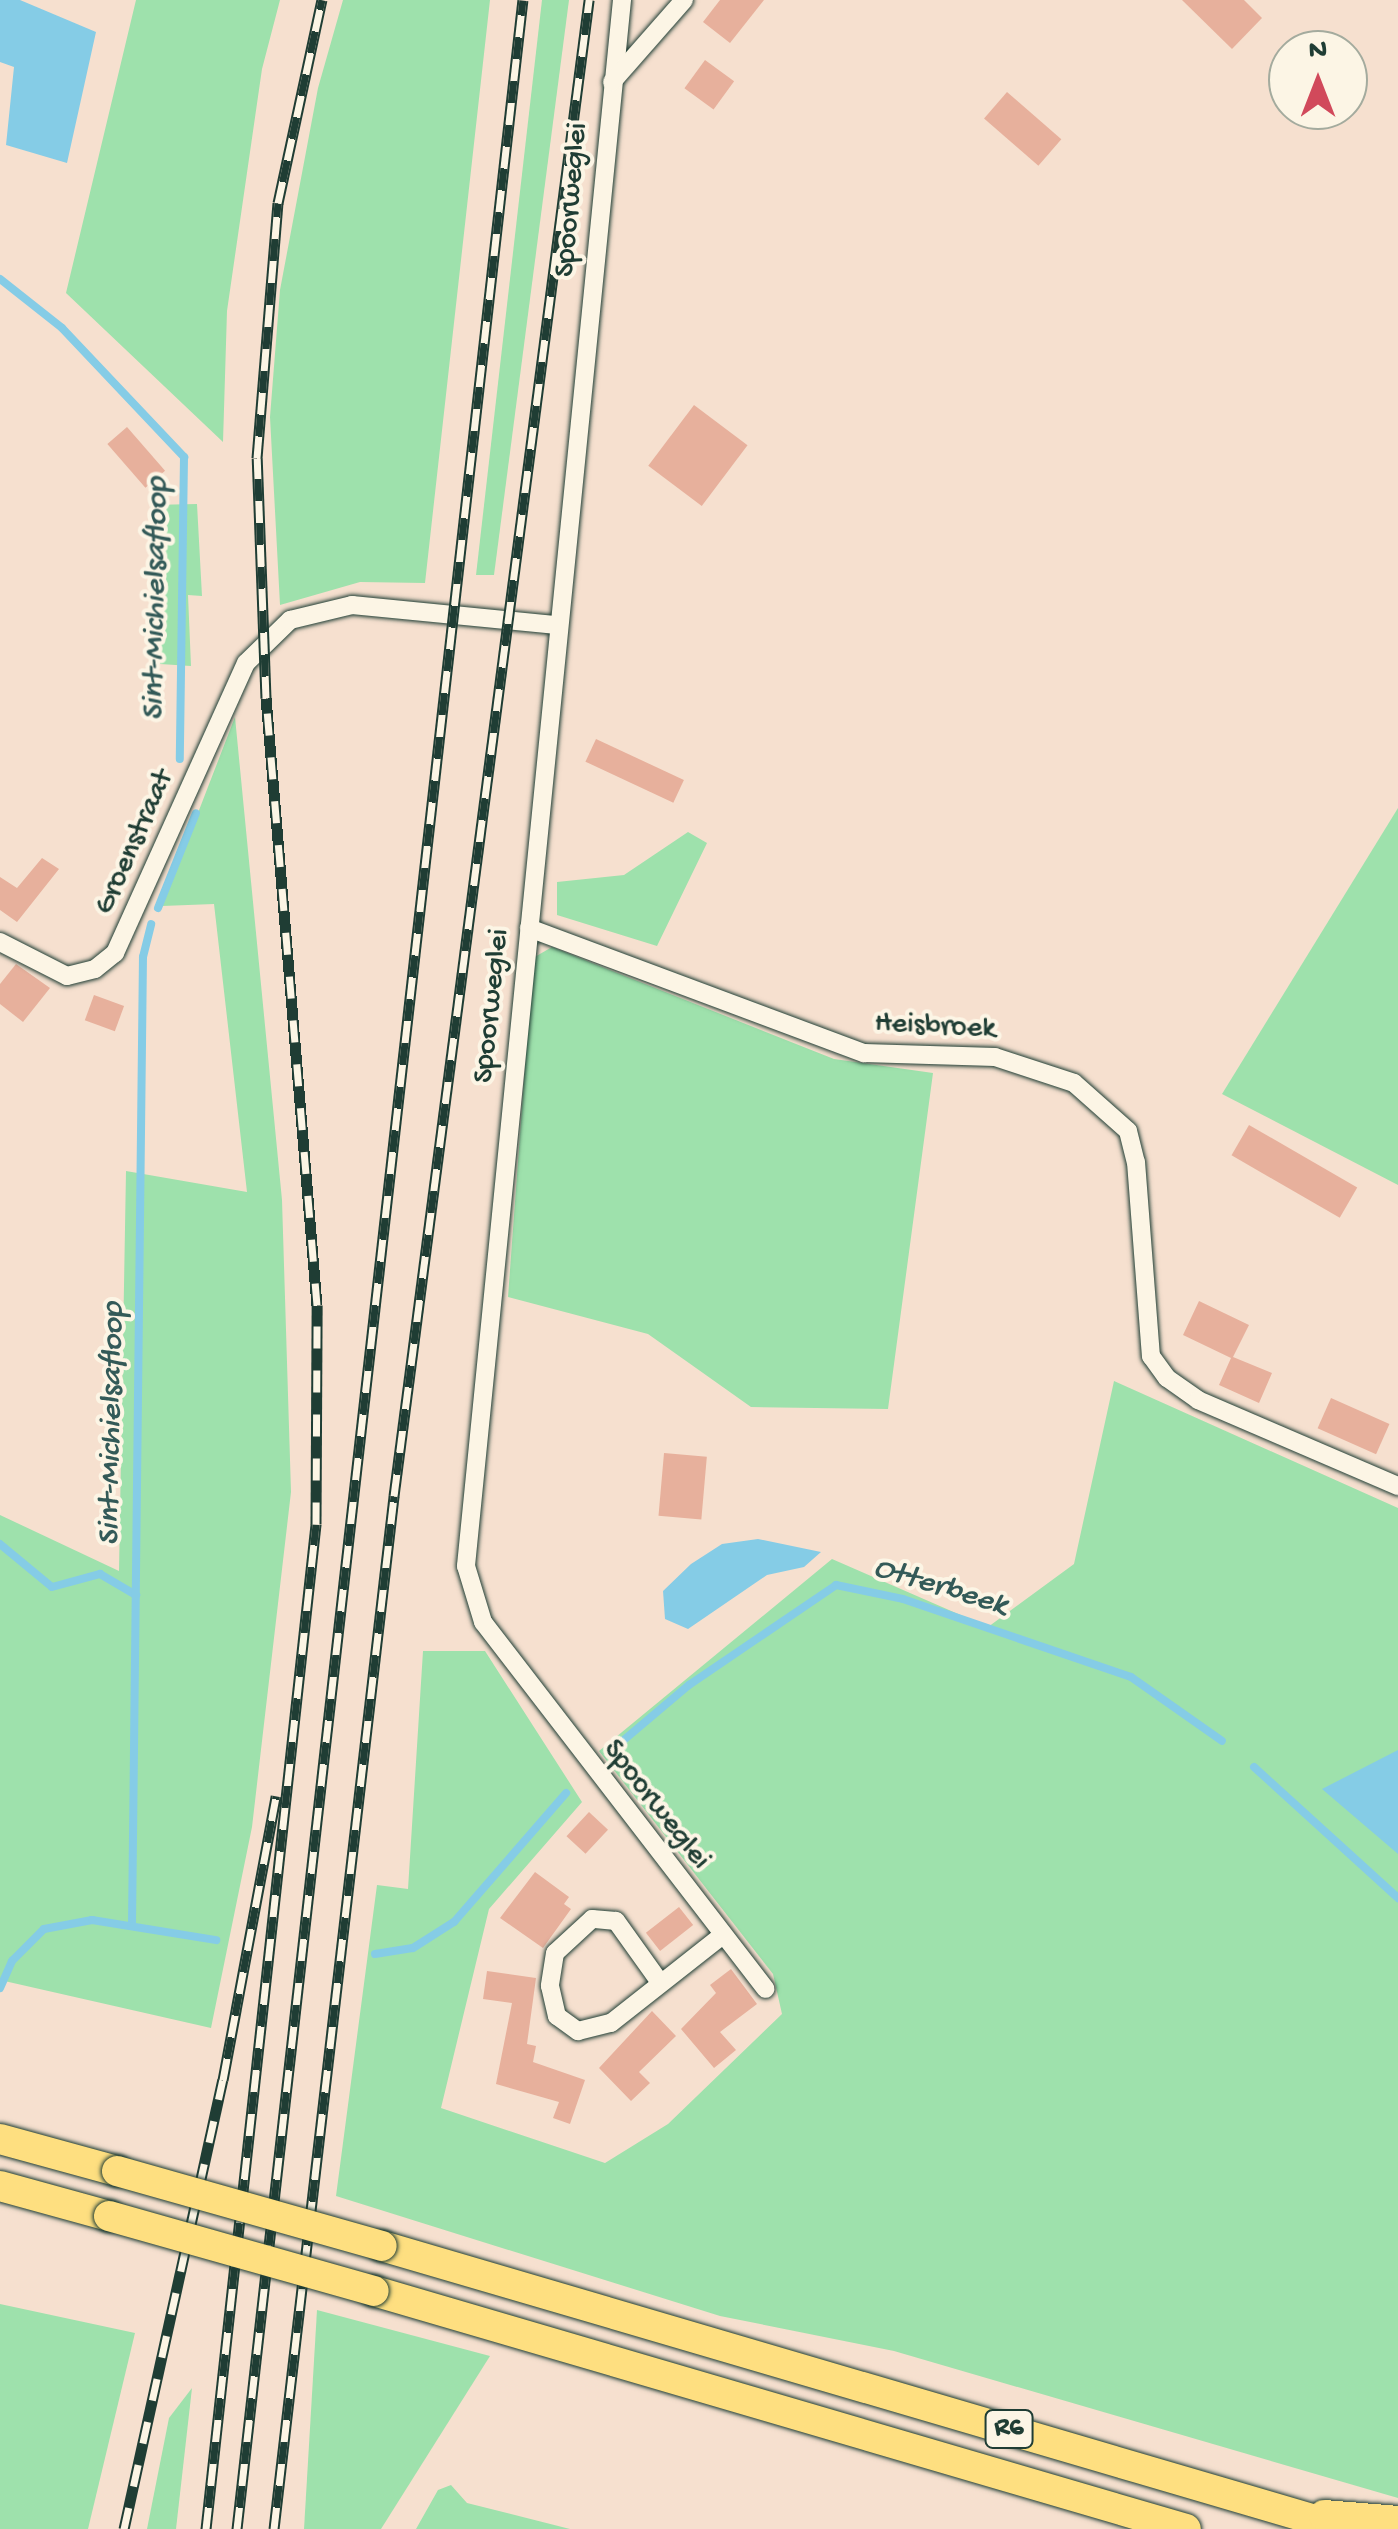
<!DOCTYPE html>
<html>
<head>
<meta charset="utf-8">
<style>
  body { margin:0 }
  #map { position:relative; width:1398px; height:2529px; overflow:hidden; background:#f6e0cf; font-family:"Gochi Hand",sans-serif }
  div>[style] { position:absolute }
  .green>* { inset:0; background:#9ee1ac }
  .water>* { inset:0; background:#85cce6 }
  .stream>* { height:8px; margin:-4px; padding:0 4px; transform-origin:4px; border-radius:4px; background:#85cce6 }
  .building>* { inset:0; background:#e7b09c; transform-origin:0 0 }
  .roads { filter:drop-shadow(0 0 2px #1f3d34) drop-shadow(0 0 2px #1f3d34) }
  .minor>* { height:18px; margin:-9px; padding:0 9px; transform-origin:9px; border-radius:9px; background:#fcf5e5 }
  .trunk>* { height:30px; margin:-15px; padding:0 15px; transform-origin:15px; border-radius:15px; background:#fedf80 }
  .rail>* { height:11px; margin-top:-5.5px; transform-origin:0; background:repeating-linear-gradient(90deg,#fcf5e5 0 22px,#1f3d34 0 44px); box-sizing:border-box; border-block:2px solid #1f3d34 }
  .bridges { filter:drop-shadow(0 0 2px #1f3d34) drop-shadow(0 0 2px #1f3d34) }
  .trunk-bridge>* { height:30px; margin:-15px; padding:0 15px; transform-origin:15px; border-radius:15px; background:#fedf80 }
  span { translate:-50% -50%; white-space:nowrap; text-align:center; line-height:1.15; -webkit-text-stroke:8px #fcf5e5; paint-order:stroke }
  .shield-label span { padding:2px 8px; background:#fcf5e5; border:2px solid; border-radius:8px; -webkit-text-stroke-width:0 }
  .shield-label { font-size:28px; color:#1f3d34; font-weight:700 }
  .street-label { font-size:30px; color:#1f3d34 }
  .water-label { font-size:32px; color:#335a58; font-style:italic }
  .north { position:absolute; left:1268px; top:30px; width:100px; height:100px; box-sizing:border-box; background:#fcf5e5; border:2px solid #a4ab9e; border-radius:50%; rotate:0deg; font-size:28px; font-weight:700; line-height:40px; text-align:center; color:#1f3d34 }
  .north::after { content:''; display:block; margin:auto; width:35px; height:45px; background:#d1495b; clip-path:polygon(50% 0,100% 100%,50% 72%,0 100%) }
</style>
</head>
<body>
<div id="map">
  <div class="green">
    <i style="clip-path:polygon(136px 0,280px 0,262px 69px,227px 311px,223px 442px,66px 293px)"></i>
    <i style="clip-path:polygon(343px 0,490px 0,425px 583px,360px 582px,280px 605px,270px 417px,280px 290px,318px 88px)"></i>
    <i style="clip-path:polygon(542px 0,569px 0,494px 575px,476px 575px)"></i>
    <i style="clip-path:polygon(197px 504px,202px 596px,188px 595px,191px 666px,160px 664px,150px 505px)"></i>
    <i style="clip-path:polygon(235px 717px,282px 1200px,291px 1492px,252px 1827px,211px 2028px,0 1980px,0 1515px,119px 1571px,126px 1171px,247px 1192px,214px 904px,162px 906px)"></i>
    <i style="clip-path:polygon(1398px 808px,1398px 1185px,1222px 1094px)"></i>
    <i style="clip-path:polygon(688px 832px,707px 843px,657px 946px,557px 915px,557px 882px,624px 875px)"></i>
    <i style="clip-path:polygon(552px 947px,834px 1059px,933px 1073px,888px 1409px,751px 1407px,648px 1334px,508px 1297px,533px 958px)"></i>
    <i style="clip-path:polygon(1114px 1381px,1398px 1508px,1398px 2498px,894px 2351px,720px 2316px,336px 2196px,377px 1885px,408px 1889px,423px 1651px,485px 1651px,582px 1802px,489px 1909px,441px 2108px,605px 2163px,668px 2124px,782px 2014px,773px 1974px,599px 1751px,832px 1559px,988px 1627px,1074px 1564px)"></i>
    <i style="clip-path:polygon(0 2304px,135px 2333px,88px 2529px,0 2529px)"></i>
    <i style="clip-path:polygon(317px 2310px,490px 2356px,381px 2529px,304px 2529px)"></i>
    <i style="clip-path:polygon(192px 2388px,176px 2529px,147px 2529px,169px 2418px)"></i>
    <i style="clip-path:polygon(451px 2485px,467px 2503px,570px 2529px,416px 2529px,438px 2490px)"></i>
  </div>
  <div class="water">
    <i style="clip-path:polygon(0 0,20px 0,96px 32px,67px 163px,6px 145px,14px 67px,0 62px)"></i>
    <i style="clip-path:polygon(758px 1539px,821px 1552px,804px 1567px,767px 1575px,688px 1629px,665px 1619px,663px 1591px,691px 1564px,722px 1544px)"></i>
    <i style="clip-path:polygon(1398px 1750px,1398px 1854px,1322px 1789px)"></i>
  </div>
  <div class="stream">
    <i style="left:0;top:279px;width:79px;rotate:38.3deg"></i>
    <i style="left:62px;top:328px;width:178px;rotate:46.6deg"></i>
    <i style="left:184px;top:457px;width:302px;rotate:90.8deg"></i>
    <i style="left:158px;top:908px;width:102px;rotate:-68.2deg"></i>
    <i style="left:0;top:1544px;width:67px;rotate:39.6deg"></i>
    <i style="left:52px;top:1587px;width:50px;rotate:-15.2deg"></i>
    <i style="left:100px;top:1574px;width:42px;rotate:30.3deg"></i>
    <i style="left:612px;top:1750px;width:101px;rotate:-40.2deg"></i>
    <i style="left:689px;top:1685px;width:178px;rotate:-34.2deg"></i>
    <i style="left:836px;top:1585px;width:68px;rotate:11.8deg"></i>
    <i style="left:903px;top:1599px;width:241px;rotate:18.9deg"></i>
    <i style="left:1131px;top:1677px;width:111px;rotate:35.1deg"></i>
    <i style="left:1254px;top:1767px;width:195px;rotate:42.3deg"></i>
    <i style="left:132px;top:1925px;width:968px;rotate:-89.35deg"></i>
    <i style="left:143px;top:957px;width:34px;rotate:-76deg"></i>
    <i style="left:375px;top:1954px;width:38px;rotate:-9deg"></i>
    <i style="left:413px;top:1948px;width:49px;rotate:-32.4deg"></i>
    <i style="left:454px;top:1922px;width:171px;rotate:-49deg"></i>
    <i style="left:0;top:1988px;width:30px;rotate:-66deg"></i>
    <i style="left:12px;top:1961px;width:45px;rotate:-45deg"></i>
    <i style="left:44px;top:1929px;width:49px;rotate:-10.6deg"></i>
    <i style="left:92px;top:1920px;width:126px;rotate:9.2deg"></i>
  </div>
  <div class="building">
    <i style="clip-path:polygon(720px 0,764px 0,730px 43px,703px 22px)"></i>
    <i style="clip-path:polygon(1182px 0,1244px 0,1262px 18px,1232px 49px)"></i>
    <i style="left:705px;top:60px;width:36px;height:35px;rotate:36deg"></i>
    <i style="left:1007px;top:92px;width:72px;height:35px;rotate:41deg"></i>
    <i style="left:694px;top:405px;width:67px;height:76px;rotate:37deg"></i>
    <i style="left:127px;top:427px;width:58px;height:26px;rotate:49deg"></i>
    <i style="left:596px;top:739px;width:97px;height:25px;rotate:25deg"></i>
    <i style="clip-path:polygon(42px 858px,59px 869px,17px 922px,0 910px,0 877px,17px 888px)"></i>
    <i style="clip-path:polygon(16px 964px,50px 988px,23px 1022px,0 1004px,0 984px)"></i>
    <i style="left:94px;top:995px;width:32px;height:27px;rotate:20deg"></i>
    <i style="left:1249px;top:1125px;width:125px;height:35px;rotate:30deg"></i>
    <i style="clip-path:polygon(1199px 1301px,1249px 1325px,1233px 1357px,1272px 1373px,1259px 1403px,1219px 1385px,1231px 1358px,1183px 1335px)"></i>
    <i style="left:1331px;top:1398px;width:64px;height:33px;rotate:24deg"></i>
    <i style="left:664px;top:1453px;width:43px;height:63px;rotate:5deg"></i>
    <i style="left:589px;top:1812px;width:26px;height:33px;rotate:43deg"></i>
    <i style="clip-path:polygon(535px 1872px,569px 1897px,564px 1904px,571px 1909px,543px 1948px,500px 1918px)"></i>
    <i style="left:679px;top:1907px;width:23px;height:42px;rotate:52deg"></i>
    <i style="clip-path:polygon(731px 1969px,757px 2004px,720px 2032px,736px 2050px,714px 2068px,681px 2029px,716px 1993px,710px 1985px)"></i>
    <i style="clip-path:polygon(487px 1971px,536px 1978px,527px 2044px,536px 2046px,533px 2062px,585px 2080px,570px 2124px,553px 2118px,559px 2102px,496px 2084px,512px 2003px,483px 1999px)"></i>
    <i style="clip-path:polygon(652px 2011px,676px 2036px,639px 2072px,650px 2083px,631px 2101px,599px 2068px)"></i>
  </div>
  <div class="roads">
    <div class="minor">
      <i style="left:622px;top:0;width:1574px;rotate:95.69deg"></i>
      <i style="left:466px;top:1566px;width:59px;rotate:73.1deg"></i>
      <i style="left:483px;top:1622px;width:463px;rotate:52.4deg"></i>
      <i style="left:612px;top:82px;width:109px;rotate:-48.7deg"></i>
      <i style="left:529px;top:928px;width:358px;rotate:20.5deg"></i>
      <i style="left:864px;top:1053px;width:131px;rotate:1.7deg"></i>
      <i style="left:995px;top:1057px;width:83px;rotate:18.2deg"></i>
      <i style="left:1074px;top:1083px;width:72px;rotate:41.6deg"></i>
      <i style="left:1128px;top:1131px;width:32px;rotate:76deg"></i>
      <i style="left:1136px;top:1162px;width:195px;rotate:85.6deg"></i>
      <i style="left:1151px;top:1356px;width:27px;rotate:54deg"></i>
      <i style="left:1167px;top:1378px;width:38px;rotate:35deg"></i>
      <i style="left:1198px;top:1400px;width:218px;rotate:23.3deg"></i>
      <i style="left:0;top:942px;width:75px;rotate:26.9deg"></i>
      <i style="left:67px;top:976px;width:29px;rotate:-14deg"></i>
      <i style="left:95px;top:969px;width:26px;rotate:-39deg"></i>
      <i style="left:115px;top:953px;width:318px;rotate:-65.7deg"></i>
      <i style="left:246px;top:663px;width:62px;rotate:-44.3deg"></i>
      <i style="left:290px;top:620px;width:64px;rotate:-13.6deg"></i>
      <i style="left:352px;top:605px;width:206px;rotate:5.6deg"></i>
      <i style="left:659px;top:1981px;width:74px;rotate:-125.6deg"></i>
      <i style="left:616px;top:1921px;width:24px;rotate:-175deg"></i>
      <i style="left:592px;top:1919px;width:50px;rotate:137.4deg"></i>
      <i style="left:555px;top:1953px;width:33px;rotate:99deg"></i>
      <i style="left:550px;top:1986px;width:31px;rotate:77deg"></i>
      <i style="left:557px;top:2016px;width:26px;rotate:36deg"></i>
      <i style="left:578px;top:2031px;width:34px;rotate:-14deg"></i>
      <i style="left:611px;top:2023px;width:142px;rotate:-38.2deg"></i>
    </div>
    <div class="trunk">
      <i style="left:0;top:2139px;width:121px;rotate:15.3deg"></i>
      <i style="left:0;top:2186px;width:113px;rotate:15.4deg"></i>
      <i style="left:382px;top:2246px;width:1005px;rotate:16.36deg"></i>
      <i style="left:374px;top:2291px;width:846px;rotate:16.34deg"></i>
      <i style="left:1324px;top:2515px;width:74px;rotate:4.6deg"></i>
    </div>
  </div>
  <div class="rail">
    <i style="left:124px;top:2529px;width:460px;rotate:-77.6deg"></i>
    <i style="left:223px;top:2080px;width:289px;rotate:-79.4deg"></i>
    <i style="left:206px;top:2529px;width:1011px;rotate:-83.75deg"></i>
    <i style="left:316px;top:1524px;width:219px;rotate:-89.7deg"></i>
    <i style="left:317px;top:1305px;width:609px;rotate:-94.8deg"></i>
    <i style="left:266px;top:698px;width:240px;rotate:-92.1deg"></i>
    <i style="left:257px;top:458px;width:256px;rotate:-85.3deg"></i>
    <i style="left:278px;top:203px;width:208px;rotate:-77.8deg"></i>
    <i style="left:237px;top:2529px;width:2545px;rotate:-83.55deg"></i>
    <i style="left:274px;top:2529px;width:1040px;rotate:-83.37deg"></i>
    <i style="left:394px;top:1496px;width:1509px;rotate:-82.57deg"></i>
  </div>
  <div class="bridges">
    <div class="trunk-bridge">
      <i style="left:117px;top:2171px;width:275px;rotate:15.8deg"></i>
      <i style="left:109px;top:2216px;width:275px;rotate:15.8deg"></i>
    </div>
  </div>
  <div class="shield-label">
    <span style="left:1009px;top:2429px">R6</span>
  </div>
  <div class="street-label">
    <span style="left:573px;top:200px;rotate:-85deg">Spoorweglei</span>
    <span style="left:136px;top:843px;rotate:-66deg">Groenstraat</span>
    <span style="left:493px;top:1006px;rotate:-84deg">Spoorweglei</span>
    <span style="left:935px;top:1028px;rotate:3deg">Heisbroek</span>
    <span style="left:655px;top:1806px;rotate:52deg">Spoorweglei</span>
  </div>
  <div class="water-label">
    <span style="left:157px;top:599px;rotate:-89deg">Sint-Michielsafloop</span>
    <span style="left:113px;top:1424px;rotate:-89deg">Sint-Michielsafloop</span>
    <span style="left:940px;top:1588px;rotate:17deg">Otterbeek</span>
  </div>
  <div class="north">N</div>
</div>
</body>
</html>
